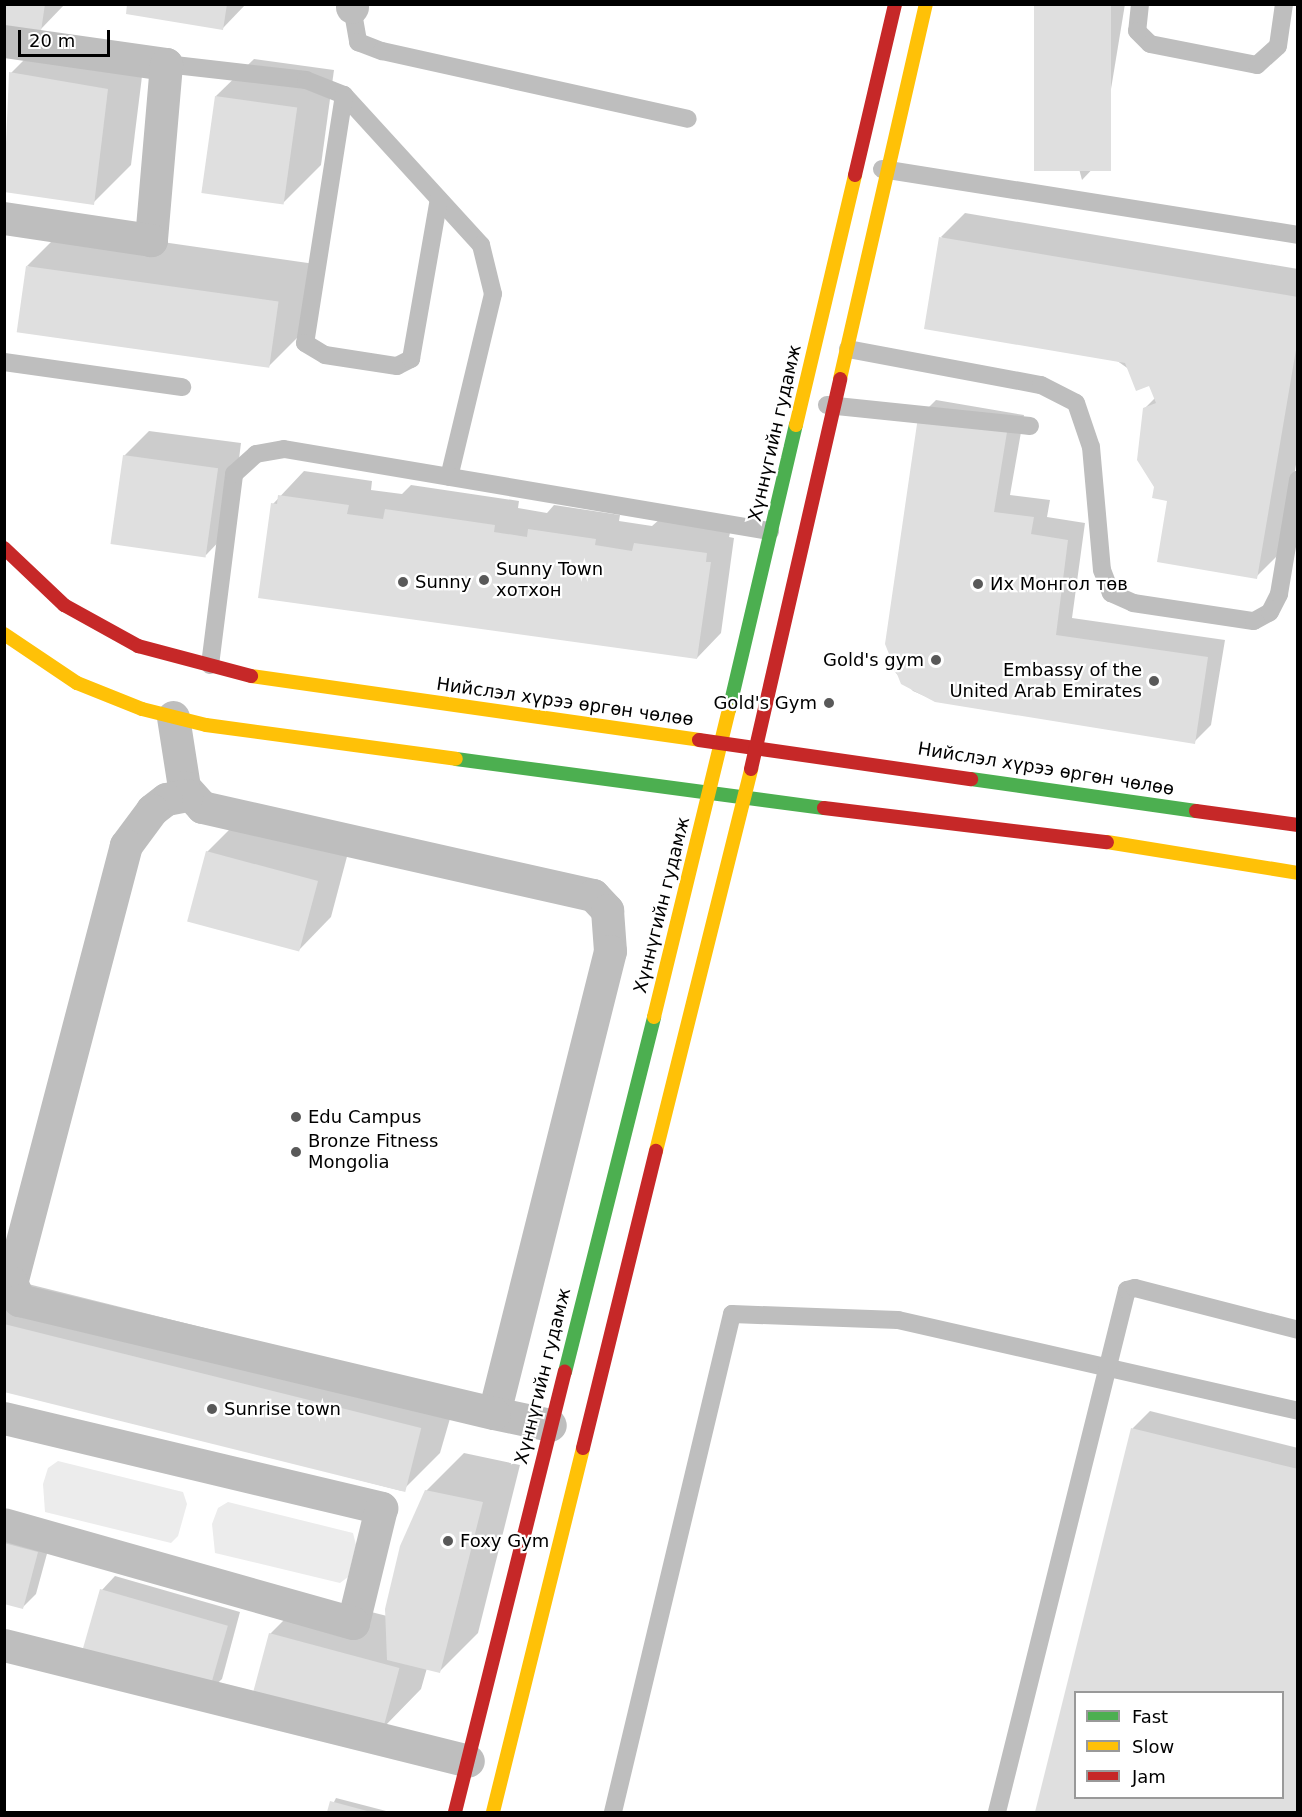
<!DOCTYPE html>
<html>
<head>
<meta charset="utf-8">
<style>
  body { margin:0 }
  #map { position:relative; width:1302px; height:1817px; overflow:hidden; background:#fff; font-family:"DejaVu Sans",sans-serif }
  div>[style] { position:absolute }
  .green>* { inset:0; background:#ececec }
  .shadow>* { inset:0; background:#0003 }
  .building>* { inset:0; background:#dfdfdf; transform-origin:0 0 }
  .lane>* { height:18px; margin:-9px; padding:0 9px; transform-origin:9px; border-radius:9px; background:#bebebe }
  .street>* { height:33px; margin:-16.5px; padding:0 16.5px; transform-origin:16.5px; border-radius:16.5px; background:#bebebe }
  .fast>* { height:14px; margin:-7px; padding:0 7px; transform-origin:7px; border-radius:7px; background:#4caf50 }
  .slow>* { height:14px; margin:-7px; padding:0 7px; transform-origin:7px; border-radius:7px; background:#ffc107 }
  .jam>* { height:14px; margin:-7px; padding:0 7px; transform-origin:7px; border-radius:7px; background:#c62828 }
  .dots>* { width:16px; height:16px; translate:-50% -50%; box-sizing:border-box; border:3px solid #fff; border-radius:50% }
  span { translate:-50% -50%; white-space:nowrap; text-align:center; line-height:1.15; -webkit-text-stroke:4.5px #fff; paint-order:stroke }
  .street-label { font-size:18px; color:#000 }
  .poi-label { font-size:18px; color:#000 }
  .left { translate:0 -50%; text-align:left }
  .right { translate:-100% -50%; text-align:right }
  .frame { position:absolute; inset:0; border:6px solid #000; pointer-events:none }
  .legend { position:absolute; left:1074px; top:1691px; width:210px; height:108px; box-sizing:border-box; background:#fff; border:2px solid #999; margin:0; padding:8px 10px; list-style:none; font-size:18px; color:#000 }
  .legend li { display:flex; align-items:center; gap:12px; height:30px }
  .legend b { width:30px; border:2px solid #999 }
  .scale { position:absolute; left:18px; top:30px; width:92px; height:27px; box-sizing:border-box; border:3px solid #000; border-top:0; padding-left:8px; font-size:18px; line-height:21px; white-space:nowrap; color:#000; -webkit-text-stroke:4px #fff; paint-order:stroke }
</style>
</head>
<body>
<div id="map">
  <div class="green">
    <i style="clip-path:polygon(58px 1461px,183px 1492px,187px 1504px,178px 1536px,171px 1543px,45px 1512px,43px 1484px,48px 1468px)"></i>
    <i style="clip-path:polygon(228px 1502px,353px 1533px,356px 1545px,348px 1577px,340px 1583px,215px 1553px,212px 1524px,218px 1508px)"></i>
  </div>
  <div class="shadow">
    <i style="clip-path:polygon(4px 4px,65px 4px,40px 30px)"></i>
    <i style="clip-path:polygon(129px 4px,246px 4px,223px 28px)"></i>
    <i style="clip-path:polygon(1035px 4px,1125px 4px,1099px 162px,1082px 180px)"></i>
    <i style="clip-path:polygon(49px 35px,145px 52px,131px 165px,93px 203px,4px 190px,11px 73px)"></i>
    <i style="clip-path:polygon(254px 59px,334px 70px,321px 165px,283px 203px,216px 96px)"></i>
    <i style="clip-path:polygon(965px 213px,1298px 269px,1298px 453px,1281px 552px,1256px 577px,1155px 486px,1144px 409px,1156px 397px,1150px 384px,941px 237px)"></i>
    <i style="clip-path:polygon(65px 228px,315px 264px,306px 329px,268px 367px,27px 266px)"></i>
    <i style="clip-path:polygon(936px 400px,1024px 415px,1010px 495px,1050px 500px,1047px 517px,1085px 523px,1072px 618px,1225px 640px,1211px 725px,1194px 742px,936px 701px,913px 691px,895px 672px,888px 629px,919px 417px)"></i>
    <i style="clip-path:polygon(149px 431px,241px 443px,230px 530px,206px 555px,124px 456px)"></i>
    <i style="clip-path:polygon(304px 471px,372px 481px,371px 490px,402px 494px,411px 485px,519px 501px,518px 508px,547px 513px,554px 505px,620px 515px,619px 521px,652px 526px,660px 519px,731px 529px,729px 537px,734px 538px,721px 633px,697px 658px,273px 504px)"></i>
    <i style="clip-path:polygon(239px 820px,349px 849px,331px 917px,299px 950px,207px 852px)"></i>
    <i style="clip-path:polygon(4px 1278px,458px 1391px,440px 1453px,402px 1491px,4px 1388px)"></i>
    <i style="clip-path:polygon(evenodd,1150px 1411px,1298px 1448px,1298px 1812px,1037px 1812px,1133px 1428px,1150px 1411px,1076px 1692px,1282px 1692px,1282px 1798px,1076px 1798px,1076px 1692px)"></i>
    <i style="clip-path:polygon(464px 1453px,520px 1465px,478px 1633px,440px 1671px,427px 1668px,421px 1689px,384px 1727px,270px 1634px,308px 1596px,387px 1616px,426px 1491px)"></i>
    <i style="clip-path:polygon(4px 1527px,51px 1539px,36px 1594px,23px 1607px,4px 1602px)"></i>
    <i style="clip-path:polygon(115px 1576px,240px 1612px,222px 1679px,208px 1692px,102px 1590px)"></i>
    <i style="clip-path:polygon(336px 1798px,390px 1812px,329px 1812px)"></i>
  </div>
  <div class="building">
    <i style="clip-path:polygon(4px 4px,45px 4px,41px 31px,4px 26px)"></i>
    <i style="clip-path:polygon(127px 4px,227px 4px,223px 30px,126px 14px)"></i>
    <i style="left:1034px;top:4px;width:77px;height:167px"></i>
    <i style="clip-path:polygon(9px 72px,108px 89px,94px 205px,4px 192px)"></i>
    <i style="left:215px;top:96px;width:83px;height:98px;rotate:8deg"></i>
    <i style="clip-path:polygon(939px 237px,1298px 297px,1298px 338px,1257px 579px,1157px 562px,1167px 501px,1152px 498px,1154px 487px,1137px 460px,1143px 408px,1156px 403px,1149px 386px,1136px 391px,1125px 363px,924px 329px)"></i>
    <i style="left:26px;top:266px;width:255px;height:67px;rotate:8deg"></i>
    <i style="clip-path:polygon(918px 417px,1007px 432px,994px 512px,1034px 517px,1031px 534px,1068px 540px,1056px 635px,1208px 657px,1195px 744px,935px 702px,901px 684px,885px 644px)"></i>
    <i style="left:123px;top:455px;width:96px;height:90px;rotate:8deg"></i>
    <i style="clip-path:polygon(278px 495px,349px 505px,347px 514px,383px 519px,385px 509px,495px 525px,494px 532px,527px 537px,528px 529px,596px 539px,595px 545px,632px 551px,634px 543px,707px 553px,706px 562px,711px 562px,697px 659px,258px 598px,271px 503px,277px 504px)"></i>
    <i style="left:206px;top:851px;width:116px;height:73px;rotate:15deg"></i>
    <i style="left:4px;top:1324px;width:430px;height:66px;rotate:14deg"></i>
    <i style="clip-path:polygon(evenodd,1131px 1428px,1298px 1469px,1298px 1812px,1035px 1812px,1131px 1428px,1076px 1692px,1282px 1692px,1282px 1798px,1076px 1798px,1076px 1692px)"></i>
    <i style="clip-path:polygon(425px 1490px,483px 1502px,440px 1673px,387px 1660px,385px 1609px,400px 1546px)"></i>
    <i style="clip-path:polygon(4px 1543px,38px 1552px,23px 1609px,4px 1604px)"></i>
    <i style="left:100px;top:1589px;width:133px;height:71px;rotate:16deg"></i>
    <i style="left:269px;top:1633px;width:135px;height:64px;rotate:15deg"></i>
    <i style="clip-path:polygon(330px 1801px,371px 1812px,327px 1812px)"></i>
  </div>
  <div class="lane">
    <i style="left:1140px;top:4px;width:27px;rotate:96deg"></i>
    <i style="left:1137px;top:31px;width:18px;rotate:45deg"></i>
    <i style="left:1150px;top:44px;width:109px;rotate:11.1deg"></i>
    <i style="left:1257px;top:65px;width:28px;rotate:-42deg"></i>
    <i style="left:1278px;top:46px;width:42px;rotate:-81.9deg"></i>
    <i style="left:352px;top:7px;width:36px;rotate:80deg"></i>
    <i style="left:358px;top:42px;width:26px;rotate:21deg"></i>
    <i style="left:382px;top:51px;width:313px;rotate:12.5deg"></i>
    <i style="left:166px;top:64px;width:141px;rotate:6.5deg"></i>
    <i style="left:306px;top:80px;width:41px;rotate:21.5deg"></i>
    <i style="left:344px;top:95px;width:203px;rotate:47.6deg"></i>
    <i style="left:481px;top:245px;width:50px;rotate:76.2deg"></i>
    <i style="left:493px;top:294px;width:188px;rotate:103.5deg"></i>
    <i style="left:344px;top:95px;width:251px;rotate:98.9deg"></i>
    <i style="left:305px;top:343px;width:23px;rotate:31deg"></i>
    <i style="left:325px;top:355px;width:73px;rotate:8.7deg"></i>
    <i style="left:397px;top:366px;width:16px;rotate:-27deg"></i>
    <i style="left:411px;top:359px;width:162px;rotate:-80.1deg"></i>
    <i style="left:882px;top:169px;width:421px;rotate:9deg"></i>
    <i style="left:848px;top:349px;width:196px;rotate:10.6deg"></i>
    <i style="left:1041px;top:385px;width:39px;rotate:27deg"></i>
    <i style="left:1076px;top:403px;width:46px;rotate:71.2deg"></i>
    <i style="left:1091px;top:447px;width:123px;rotate:84.9deg"></i>
    <i style="left:1102px;top:570px;width:25px;rotate:69deg"></i>
    <i style="left:1111px;top:593px;width:24px;rotate:24deg"></i>
    <i style="left:1133px;top:603px;width:122px;rotate:8.5deg"></i>
    <i style="left:1254px;top:621px;width:18px;rotate:-29deg"></i>
    <i style="left:1270px;top:612px;width:20px;rotate:-63deg"></i>
    <i style="left:1279px;top:594px;width:116px;rotate:-80.5deg"></i>
    <i style="left:4px;top:362px;width:180px;rotate:8deg"></i>
    <i style="left:827px;top:405px;width:204px;rotate:5.9deg"></i>
    <i style="left:210px;top:665px;width:193px;rotate:-82.8deg"></i>
    <i style="left:234px;top:474px;width:30px;rotate:-42deg"></i>
    <i style="left:256px;top:454px;width:28px;rotate:-10deg"></i>
    <i style="left:284px;top:449px;width:493px;rotate:9.6deg"></i>
    <i style="left:613px;top:1812px;width:512px;rotate:-76.56deg"></i>
    <i style="left:732px;top:1314px;width:166px;rotate:2.1deg"></i>
    <i style="left:898px;top:1320px;width:410px;rotate:12.8deg"></i>
    <i style="left:997px;top:1812px;width:538px;rotate:-76.02deg"></i>
    <i style="left:1127px;top:1290px;width:8px;rotate:-14deg"></i>
    <i style="left:1135px;top:1288px;width:168px;rotate:14.4deg"></i>
  </div>
  <div class="street">
    <i style="left:352px;top:7px;width:3px;rotate:-90deg"></i>
    <i style="left:4px;top:41px;width:164px;rotate:8.1deg"></i>
    <i style="left:166px;top:64px;width:177px;rotate:94.9deg"></i>
    <i style="left:151px;top:240px;width:149px;rotate:-171.5deg"></i>
    <i style="left:173px;top:717px;width:71px;rotate:81.1deg"></i>
    <i style="left:184px;top:787px;width:27px;rotate:48deg"></i>
    <i style="left:202px;top:807px;width:401px;rotate:12.7deg"></i>
    <i style="left:593px;top:895px;width:21px;rotate:47deg"></i>
    <i style="left:607px;top:910px;width:41px;rotate:85.8deg"></i>
    <i style="left:610px;top:951px;width:476px;rotate:104.1deg"></i>
    <i style="left:494px;top:1413px;width:57px;rotate:12.1deg"></i>
    <i style="left:187px;top:795px;width:21px;rotate:169deg"></i>
    <i style="left:166px;top:799px;width:18px;rotate:142deg"></i>
    <i style="left:152px;top:810px;width:44px;rotate:126.6deg"></i>
    <i style="left:126px;top:845px;width:452px;rotate:104.7deg"></i>
    <i style="left:11px;top:1282px;width:20px;rotate:66deg"></i>
    <i style="left:19px;top:1300px;width:488px;rotate:13.4deg"></i>
    <i style="left:4px;top:1418px;width:388px;rotate:13.4deg"></i>
    <i style="left:381px;top:1508px;width:118px;rotate:103.7deg"></i>
    <i style="left:353px;top:1623px;width:363px;rotate:-164.2deg"></i>
    <i style="left:4px;top:1645px;width:478px;rotate:14deg"></i>
  </div>
  <div class="fast">
    <i style="left:729px;top:710px;width:293px;rotate:-76.8deg"></i>
    <i style="left:456px;top:759px;width:371px;rotate:7.6deg"></i>
    <i style="left:971px;top:779px;width:227px;rotate:8.1deg"></i>
    <i style="left:565px;top:1372px;width:366px;rotate:-75.9deg"></i>
  </div>
  <div class="slow">
    <i style="left:840px;top:379px;width:385px;rotate:-77.1deg"></i>
    <i style="left:796px;top:425px;width:257px;rotate:-76.7deg"></i>
    <i style="left:4px;top:634px;width:88px;rotate:33.9deg"></i>
    <i style="left:77px;top:683px;width:70px;rotate:21.8deg"></i>
    <i style="left:142px;top:709px;width:66px;rotate:14deg"></i>
    <i style="left:206px;top:725px;width:252px;rotate:7.7deg"></i>
    <i style="left:251px;top:676px;width:453px;rotate:8.1deg"></i>
    <i style="left:1107px;top:842px;width:193px;rotate:9.2deg"></i>
    <i style="left:654px;top:1017px;width:316px;rotate:-76.3deg"></i>
    <i style="left:656px;top:1151px;width:394px;rotate:-76deg"></i>
    <i style="left:493px;top:1812px;width:375px;rotate:-76.1deg"></i>
  </div>
  <div class="jam">
    <i style="left:855px;top:175px;width:176px;rotate:-76.8deg"></i>
    <i style="left:4px;top:548px;width:83px;rotate:43.5deg"></i>
    <i style="left:64px;top:605px;width:85px;rotate:29deg"></i>
    <i style="left:138px;top:646px;width:117px;rotate:14.9deg"></i>
    <i style="left:699px;top:740px;width:275px;rotate:8.2deg"></i>
    <i style="left:751px;top:769px;width:400px;rotate:-77.1deg"></i>
    <i style="left:824px;top:808px;width:285px;rotate:6.9deg"></i>
    <i style="left:1196px;top:811px;width:103px;rotate:7.8deg"></i>
    <i style="left:583px;top:1448px;width:306px;rotate:-76.2deg"></i>
    <i style="left:455px;top:1812px;width:454px;rotate:-76deg"></i>
  </div>
  <div class="dots">
    <i style="left:484px;top:580px;background:#595959"></i>
    <i style="left:403px;top:582px;background:#595959"></i>
    <i style="left:978px;top:584px;background:#595959"></i>
    <i style="left:936px;top:660px;background:#595959"></i>
    <i style="left:1154px;top:681px;background:#595959"></i>
    <i style="left:829px;top:703px;background:#595959"></i>
    <i style="left:296px;top:1117px;background:#595959"></i>
    <i style="left:296px;top:1152px;background:#595959"></i>
    <i style="left:212px;top:1409px;background:#595959"></i>
    <i style="left:448px;top:1541px;background:#595959"></i>
  </div>
  <div class="street-label">
    <span style="left:775px;top:433px;rotate:-77deg">Хүннүгийн гудамж</span>
    <span style="left:565px;top:702px;rotate:8deg">Нийслэл хүрээ өргөн чөлөө</span>
    <span style="left:1046px;top:769px;rotate:9deg">Нийслэл хүрээ өргөн чөлөө</span>
    <span style="left:662px;top:905px;rotate:-76deg">Хүннүгийн гудамж</span>
    <span style="left:543px;top:1376px;rotate:-76deg">Хүннүгийн гудамж</span>
  </div>
  <div class="poi-label">
    <span class="left" style="left:496px;top:580px">Sunny Town<br>хотхон</span>
    <span class="left" style="left:415px;top:582px">Sunny</span>
    <span class="left" style="left:990px;top:584px">Их Монгол төв</span>
    <span class="right" style="left:924px;top:660px">Gold's gym</span>
    <span class="right" style="left:1142px;top:681px">Embassy of the<br>United Arab Emirates</span>
    <span class="right" style="left:817px;top:703px">Gold's Gym</span>
    <span class="left" style="left:308px;top:1117px">Edu Campus</span>
    <span class="left" style="left:308px;top:1152px">Bronze Fitness<br>Mongolia</span>
    <span class="left" style="left:224px;top:1409px">Sunrise town</span>
    <span class="left" style="left:460px;top:1541px">Foxy Gym</span>
  </div>
  <div class="frame"></div>
  <ul class="legend">
  <li><b style="height:8px;background:#4caf50"></b>Fast</li>
  <li><b style="height:8px;background:#ffc107"></b>Slow</li>
  <li><b style="height:8px;background:#c62828"></b>Jam</li>
  </ul>
  <div class="scale">20 m</div>
</div>
</body>
</html>
